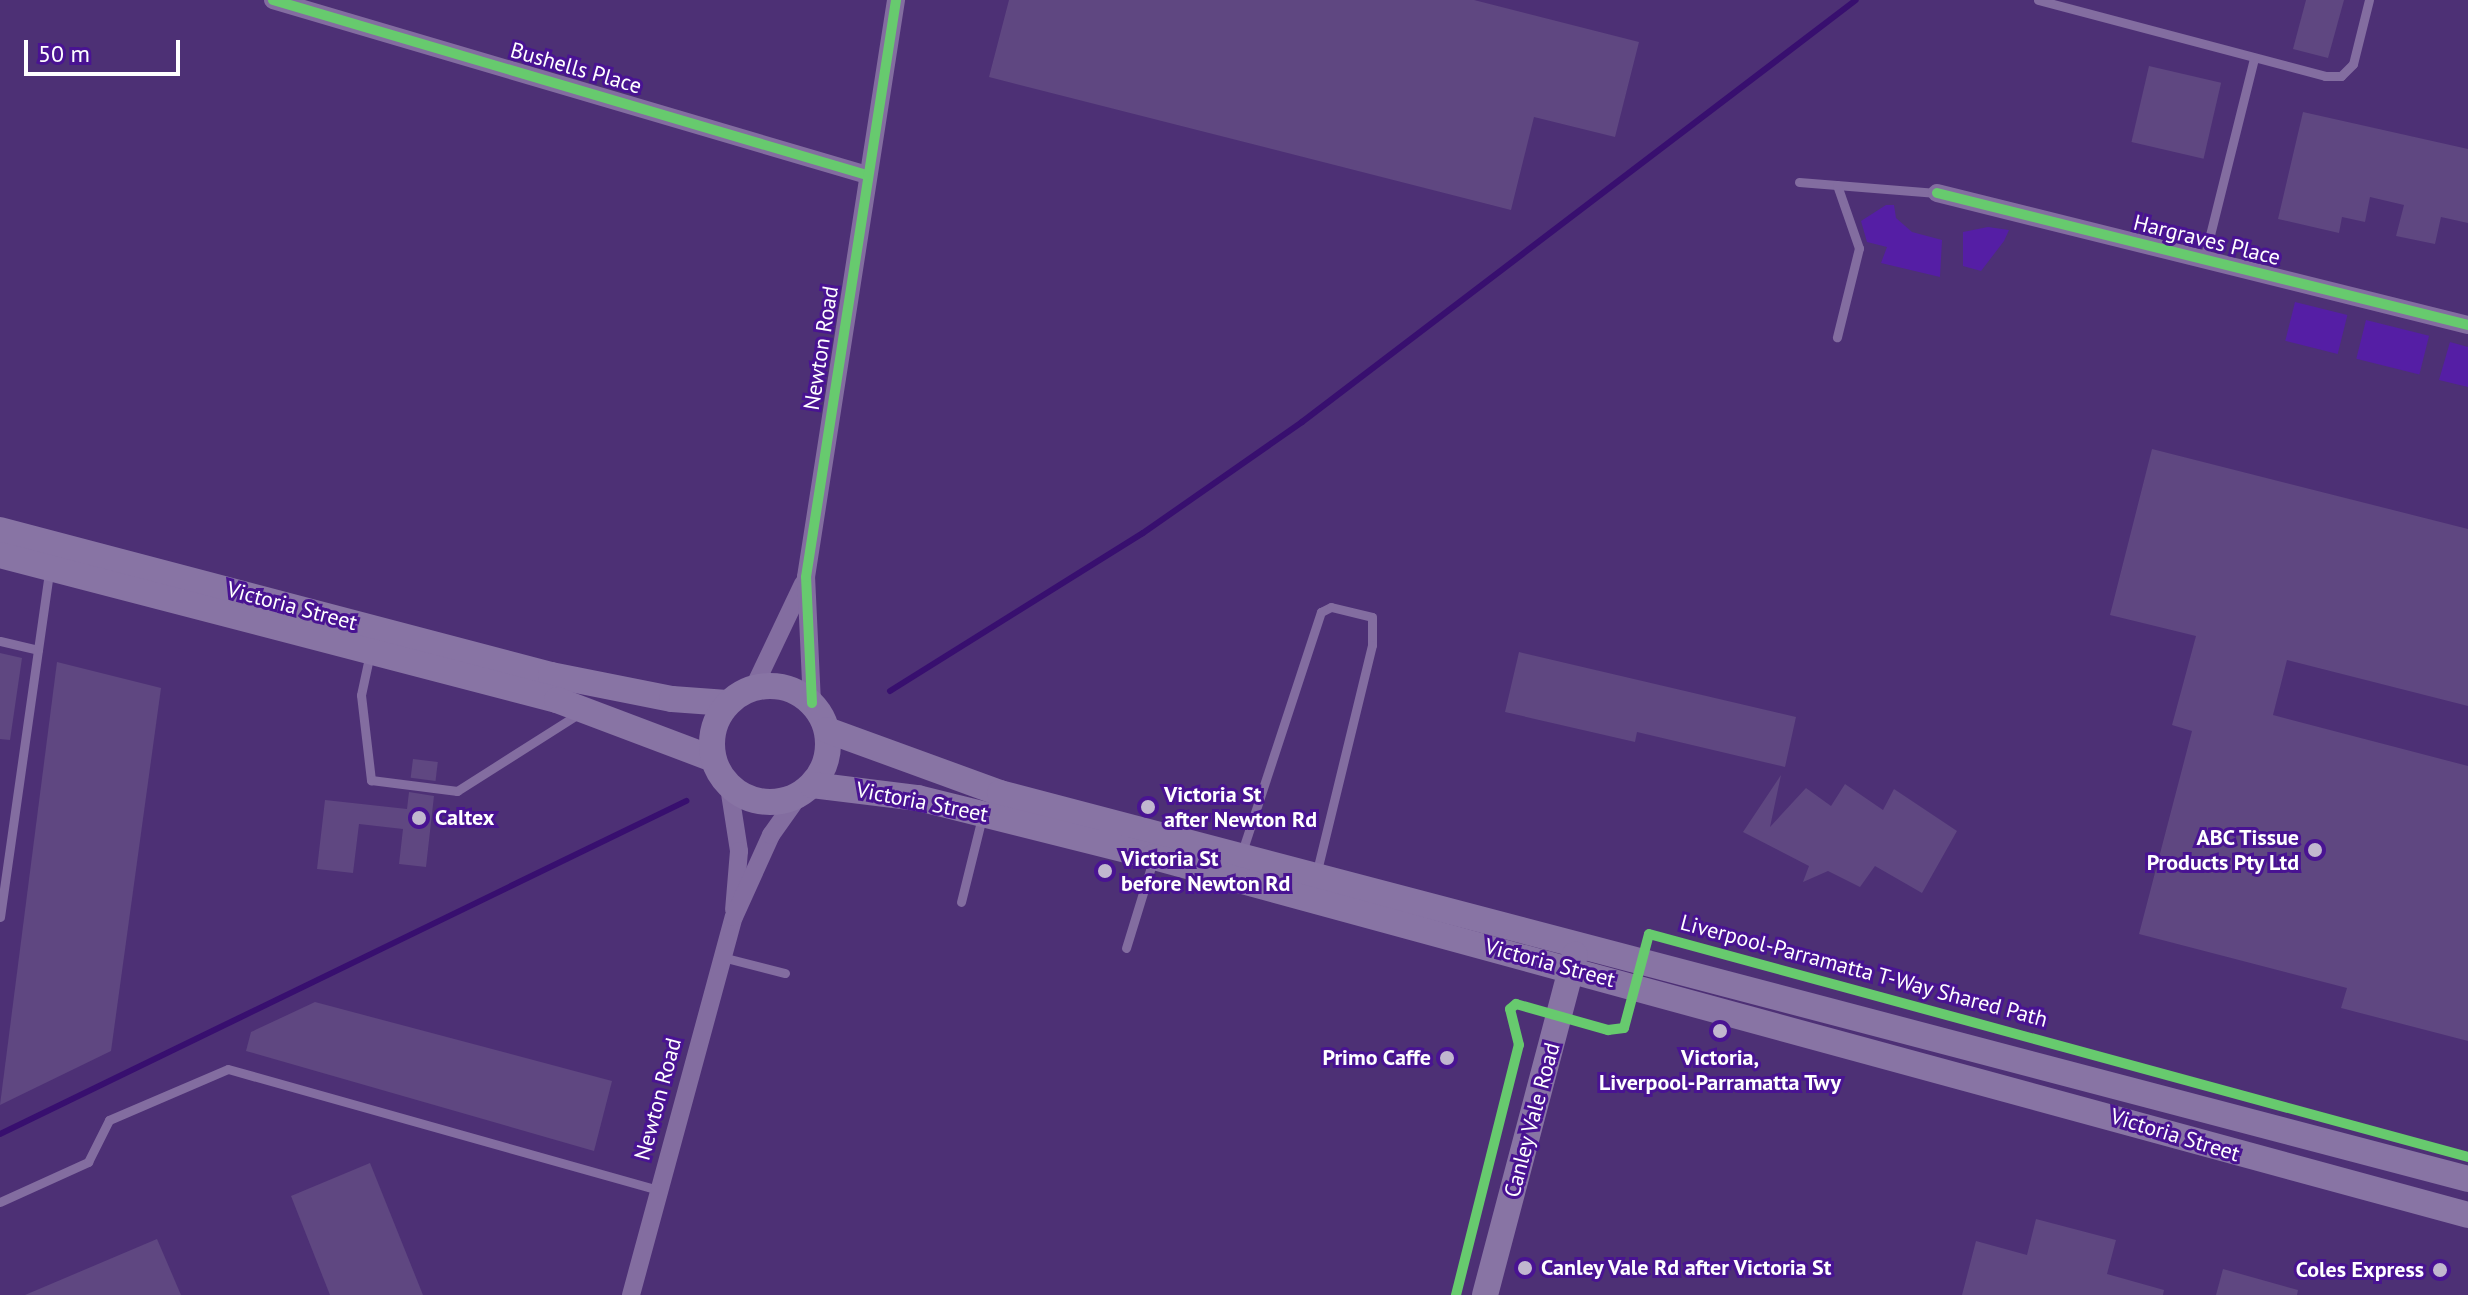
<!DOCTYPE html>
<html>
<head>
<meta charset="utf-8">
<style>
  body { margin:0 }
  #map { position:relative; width:2468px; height:1295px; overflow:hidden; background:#4d3075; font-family:"PT Sans",sans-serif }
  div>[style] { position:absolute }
  .green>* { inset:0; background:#551ea5; transform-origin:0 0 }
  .stream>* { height:6px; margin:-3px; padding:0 3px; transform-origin:3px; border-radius:3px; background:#380f6f }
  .building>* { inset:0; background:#5f4781; transform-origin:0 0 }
  .lane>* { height:9px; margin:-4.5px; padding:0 4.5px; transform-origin:4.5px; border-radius:4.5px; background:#836da0 }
  .street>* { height:18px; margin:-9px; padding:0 9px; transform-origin:9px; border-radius:9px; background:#836da0 }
  .secondary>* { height:26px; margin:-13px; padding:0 13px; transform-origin:13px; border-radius:13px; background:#8874a4 }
  .secondary>.ring { margin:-13px; padding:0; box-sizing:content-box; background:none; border:26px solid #8874a4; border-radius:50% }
  .cycleway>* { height:10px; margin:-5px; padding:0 5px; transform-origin:5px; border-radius:5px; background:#67ca6e }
  .dots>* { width:22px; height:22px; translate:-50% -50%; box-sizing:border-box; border:4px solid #491392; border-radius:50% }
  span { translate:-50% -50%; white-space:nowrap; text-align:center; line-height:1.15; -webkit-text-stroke:6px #491392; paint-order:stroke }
  .street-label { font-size:22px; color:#fff }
  .poi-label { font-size:22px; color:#fff; font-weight:700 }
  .left { translate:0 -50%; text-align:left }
  .right { translate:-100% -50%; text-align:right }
  .scale { position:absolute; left:24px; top:40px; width:156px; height:36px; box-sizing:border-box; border:4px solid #fff; border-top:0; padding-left:10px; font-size:24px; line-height:28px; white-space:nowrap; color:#fff; -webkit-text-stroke:6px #491392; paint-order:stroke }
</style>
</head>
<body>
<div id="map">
  <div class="green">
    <i style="clip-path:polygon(1886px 205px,1894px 205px,1896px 218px,1912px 232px,1942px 240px,1940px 277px,1881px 263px,1887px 247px,1867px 242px,1861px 221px)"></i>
    <i style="clip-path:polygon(1988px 227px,2009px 230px,2004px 241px,1981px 271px,1963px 266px,1963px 232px)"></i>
    <i style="left:2295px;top:302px;width:54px;height:40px;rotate:14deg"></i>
    <i style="left:2366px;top:320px;width:65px;height:40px;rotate:14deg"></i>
    <i style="clip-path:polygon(2450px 342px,2468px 347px,2468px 387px,2439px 380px)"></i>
  </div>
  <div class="stream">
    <i style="left:890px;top:691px;width:298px;rotate:-32deg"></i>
    <i style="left:1143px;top:533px;width:194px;rotate:-34.9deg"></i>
    <i style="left:1302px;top:422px;width:696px;rotate:-37.3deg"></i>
    <i style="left:0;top:1134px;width:763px;rotate:-25.89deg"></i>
  </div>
  <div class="building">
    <i style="clip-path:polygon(1009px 0,1474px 0,1639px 42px,1615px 137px,1534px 117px,1511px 210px,989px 77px)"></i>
    <i style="clip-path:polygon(2306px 0,2344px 0,2328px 58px,2293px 49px)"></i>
    <i style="left:2149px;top:66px;width:74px;height:78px;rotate:13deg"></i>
    <i style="clip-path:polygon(2303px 112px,2468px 149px,2468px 223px,2441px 217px,2435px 244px,2396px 236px,2404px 205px,2370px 197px,2365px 222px,2342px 217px,2339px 233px,2278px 219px)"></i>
    <i style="clip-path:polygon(2152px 449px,2468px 529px,2468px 706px,2287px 660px,2273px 715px,2468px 766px,2468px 1041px,2341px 1008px,2347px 988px,2139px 934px,2192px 731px,2172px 725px,2196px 636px,2110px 615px)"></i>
    <i style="clip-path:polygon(1519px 652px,1796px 717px,1785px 767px,1637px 732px,1635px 742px,1505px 712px)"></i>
    <i style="clip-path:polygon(0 653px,22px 658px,10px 740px,0 739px)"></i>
    <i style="clip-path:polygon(57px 662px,161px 688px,111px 1051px,0 1105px)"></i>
    <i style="left:413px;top:759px;width:25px;height:19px;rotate:7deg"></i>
    <i style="clip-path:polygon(1781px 775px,1770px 827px,1806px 788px,1831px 806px,1845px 784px,1883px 810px,1894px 789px,1957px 831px,1922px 893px,1875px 866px,1860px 887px,1828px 871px,1803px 882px,1809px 866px,1743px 832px)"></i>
    <i style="clip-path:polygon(409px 792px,434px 796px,426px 867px,399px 864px,403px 829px,359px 824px,353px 873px,317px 869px,325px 800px,407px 809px)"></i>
    <i style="clip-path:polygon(315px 1002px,612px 1081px,594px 1151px,246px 1051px,251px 1032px)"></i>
    <i style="clip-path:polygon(370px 1163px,423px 1295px,330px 1295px,291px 1196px)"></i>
    <i style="clip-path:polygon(2036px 1219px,2116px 1240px,2107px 1274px,2164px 1290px,2163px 1295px,1962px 1295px,1976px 1241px,2027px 1255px)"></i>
    <i style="clip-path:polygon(157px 1239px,181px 1295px,25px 1295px)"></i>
    <i style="clip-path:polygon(2223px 1269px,2298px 1290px,2297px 1295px,2216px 1295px)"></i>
  </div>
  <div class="lane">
    <i style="left:2038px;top:0;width:297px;rotate:14.8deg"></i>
    <i style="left:2325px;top:76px;width:16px"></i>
    <i style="left:2341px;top:76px;width:17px;rotate:-45deg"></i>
    <i style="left:2353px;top:64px;width:66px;rotate:-76deg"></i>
    <i style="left:1799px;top:182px;width:138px;rotate:4.6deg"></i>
    <i style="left:1837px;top:185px;width:67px;rotate:70.8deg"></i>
    <i style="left:1859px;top:248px;width:92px;rotate:103.9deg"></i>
    <i style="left:2204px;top:259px;width:207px;rotate:-76deg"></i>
    <i style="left:0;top:641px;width:39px;rotate:13deg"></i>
    <i style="left:370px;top:653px;width:43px;rotate:102.1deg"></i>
    <i style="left:361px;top:695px;width:86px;rotate:83.3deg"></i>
    <i style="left:371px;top:780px;width:87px;rotate:7.3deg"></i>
    <i style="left:457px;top:791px;width:146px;rotate:-32.4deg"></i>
    <i style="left:1242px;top:852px;width:253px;rotate:-71.8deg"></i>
    <i style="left:1321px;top:612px;width:11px;rotate:-27deg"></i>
    <i style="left:1331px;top:607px;width:42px;rotate:13.7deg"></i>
    <i style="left:1372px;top:617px;width:28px;rotate:90deg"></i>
    <i style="left:1372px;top:645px;width:237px;rotate:103.7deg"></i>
    <i style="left:961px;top:902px;width:88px;rotate:-76.1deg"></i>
    <i style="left:0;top:917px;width:348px;rotate:-81.9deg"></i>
    <i style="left:1126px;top:948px;width:92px;rotate:-72.9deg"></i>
    <i style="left:722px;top:957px;width:65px;rotate:14.3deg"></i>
    <i style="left:0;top:1202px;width:97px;rotate:-24.4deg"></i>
    <i style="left:88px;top:1162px;width:47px;rotate:-63.4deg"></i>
    <i style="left:109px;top:1120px;width:129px;rotate:-23.2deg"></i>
    <i style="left:228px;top:1069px;width:448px;rotate:15.7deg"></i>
  </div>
  <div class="street">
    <i style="left:273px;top:0;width:619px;rotate:16.42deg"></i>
    <i style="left:1937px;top:193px;width:547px;rotate:13.96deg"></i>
    <i style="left:754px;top:687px;width:114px;rotate:-64.6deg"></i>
    <i style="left:812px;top:703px;width:126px;rotate:-92.7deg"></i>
    <i style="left:806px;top:577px;width:584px;rotate:-81.13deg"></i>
    <i style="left:729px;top:787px;width:65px;rotate:81.1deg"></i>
    <i style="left:739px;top:851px;width:59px;rotate:94.8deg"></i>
    <i style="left:631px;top:1295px;width:392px;rotate:-74.8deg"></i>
    <i style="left:734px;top:917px;width:90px;rotate:-65.7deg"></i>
    <i style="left:771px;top:835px;width:50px;rotate:-54.7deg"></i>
  </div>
  <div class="secondary">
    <i style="left:0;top:530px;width:570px;rotate:14.74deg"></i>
    <i style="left:551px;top:675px;width:123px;rotate:11.2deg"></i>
    <i style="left:672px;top:699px;width:55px;rotate:4.2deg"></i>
    <i style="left:0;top:555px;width:576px;rotate:14.59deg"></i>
    <i style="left:557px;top:700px;width:167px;rotate:20.7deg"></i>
    <i class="ring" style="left:712px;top:686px;width:90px;height:90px"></i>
    <i style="left:827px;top:730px;width:184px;rotate:20deg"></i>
    <i style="left:1000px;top:793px;width:1518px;rotate:14.73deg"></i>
    <i style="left:812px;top:785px;width:107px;rotate:7deg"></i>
    <i style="left:918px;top:798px;width:243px;rotate:14deg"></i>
    <i style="left:1154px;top:857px;width:1362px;rotate:15.24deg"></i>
    <i style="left:1485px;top:1295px;width:352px;rotate:-75.2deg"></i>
  </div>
  <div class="cycleway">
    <i style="left:273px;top:0;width:619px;rotate:16.42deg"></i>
    <i style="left:1937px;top:193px;width:547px;rotate:13.96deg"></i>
    <i style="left:812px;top:703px;width:126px;rotate:-92.7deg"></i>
    <i style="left:806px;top:577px;width:584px;rotate:-81.13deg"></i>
    <i style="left:1456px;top:1295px;width:258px;rotate:-75.9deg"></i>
    <i style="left:1519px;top:1045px;width:37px;rotate:-104deg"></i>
    <i style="left:1510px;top:1009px;width:8px;rotate:-40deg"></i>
    <i style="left:1516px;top:1004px;width:96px;rotate:15.8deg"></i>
    <i style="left:1608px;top:1030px;width:16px;rotate:-7deg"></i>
    <i style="left:1624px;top:1028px;width:97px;rotate:-75.1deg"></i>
    <i style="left:1649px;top:934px;width:849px;rotate:15.23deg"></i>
  </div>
  <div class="dots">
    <i style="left:1148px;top:807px;background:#c1b7cf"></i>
    <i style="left:419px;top:818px;background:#c1b7cf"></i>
    <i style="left:2315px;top:850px;background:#c1b7cf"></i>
    <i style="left:1105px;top:871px;background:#c1b7cf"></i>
    <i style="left:1720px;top:1031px;background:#c1b7cf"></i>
    <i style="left:1447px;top:1058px;background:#c1b7cf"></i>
    <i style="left:1525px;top:1268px;background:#c1b7cf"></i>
    <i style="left:2440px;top:1270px;background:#c1b7cf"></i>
  </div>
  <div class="street-label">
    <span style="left:576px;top:68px;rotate:16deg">Bushells Place</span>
    <span style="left:2207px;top:240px;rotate:14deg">Hargraves Place</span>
    <span style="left:821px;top:348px;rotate:-81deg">Newton Road</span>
    <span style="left:292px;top:606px;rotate:15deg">Victoria Street</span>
    <span style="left:922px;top:802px;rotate:11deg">Victoria Street</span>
    <span style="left:1550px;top:963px;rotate:15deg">Victoria Street</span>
    <span style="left:1864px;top:971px;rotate:15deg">Liverpool-Parramatta T-Way Shared Path</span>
    <span style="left:658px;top:1099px;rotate:-75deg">Newton Road</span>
    <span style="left:1532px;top:1120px;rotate:-75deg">Canley Vale Road</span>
    <span style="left:2175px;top:1135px;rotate:17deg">Victoria Street</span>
  </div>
  <div class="poi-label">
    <span class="left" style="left:1164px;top:807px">Victoria St<br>after Newton Rd</span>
    <span class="left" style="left:435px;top:818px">Caltex</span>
    <span class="right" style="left:2299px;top:850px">ABC Tissue<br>Products Pty Ltd</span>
    <span class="left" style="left:1121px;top:871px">Victoria St<br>before Newton Rd</span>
    <span style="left:1720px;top:1070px">Victoria,<br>Liverpool-Parramatta Twy</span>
    <span class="right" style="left:1431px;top:1058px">Primo Caffe</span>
    <span class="left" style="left:1541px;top:1268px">Canley Vale Rd after Victoria St</span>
    <span class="right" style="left:2424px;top:1270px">Coles Express</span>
  </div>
  <div class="scale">50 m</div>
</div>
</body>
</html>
